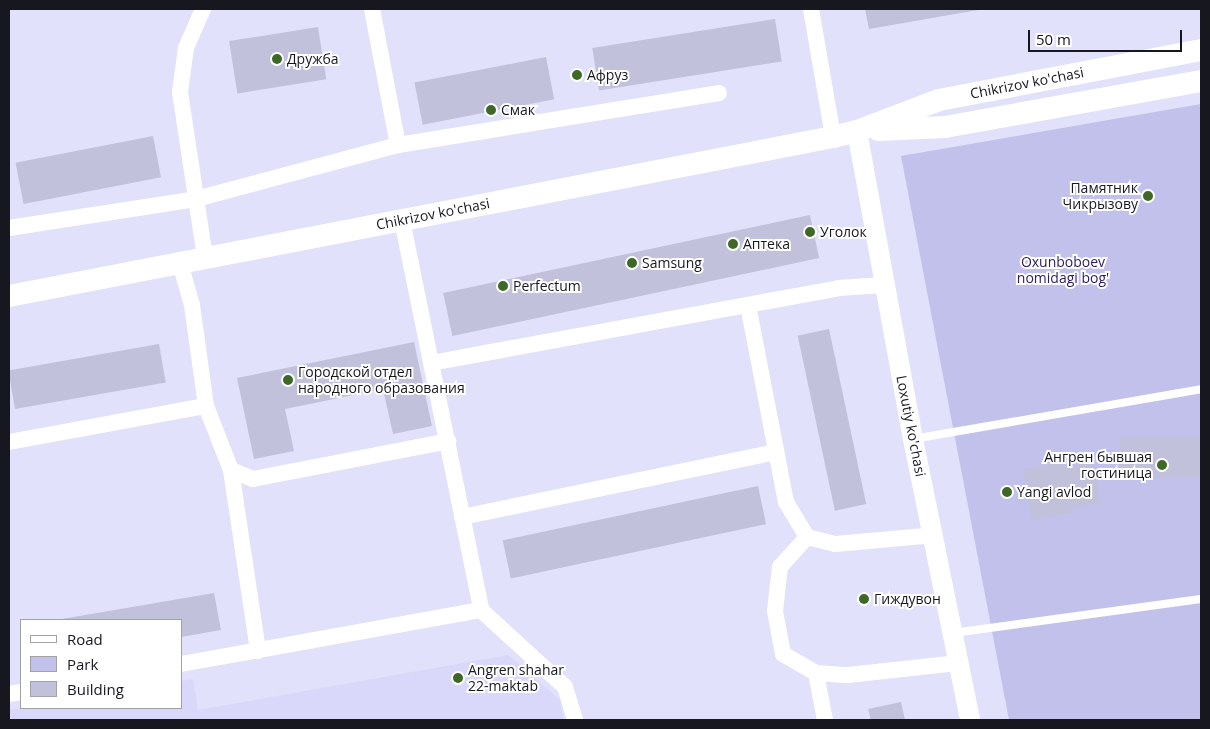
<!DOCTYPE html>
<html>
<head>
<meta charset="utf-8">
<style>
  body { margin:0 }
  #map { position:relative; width:1210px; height:729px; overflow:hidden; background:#e1e1fb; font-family:"Open Sans",sans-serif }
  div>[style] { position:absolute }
  .built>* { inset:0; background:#d9d8fa }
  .green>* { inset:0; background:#c2c1ec }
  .building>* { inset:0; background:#c1c1db; transform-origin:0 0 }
  .service>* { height:8px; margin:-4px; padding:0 4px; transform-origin:4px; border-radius:4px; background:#fff }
  .minor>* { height:16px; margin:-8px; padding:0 8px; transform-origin:8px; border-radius:8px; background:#fff }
  .tertiary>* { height:20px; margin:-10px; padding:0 10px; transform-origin:10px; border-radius:10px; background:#fff }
  .secondary>* { height:22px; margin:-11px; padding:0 11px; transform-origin:11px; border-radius:11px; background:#fff }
  .dots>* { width:14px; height:14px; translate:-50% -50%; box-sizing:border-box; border:2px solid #fff; border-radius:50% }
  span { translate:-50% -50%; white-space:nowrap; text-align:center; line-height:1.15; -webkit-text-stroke:4px #fff; paint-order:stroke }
  .poi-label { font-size:14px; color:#171720 }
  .left { translate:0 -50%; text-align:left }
  .right { translate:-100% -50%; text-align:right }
  .street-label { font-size:14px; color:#171720 }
  .park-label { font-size:14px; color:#2b1c64 }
  .frame { position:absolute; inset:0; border:10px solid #171720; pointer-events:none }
  .legend { position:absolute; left:20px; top:619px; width:162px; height:90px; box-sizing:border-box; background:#fff; border:1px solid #a2a2a6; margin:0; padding:6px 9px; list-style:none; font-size:15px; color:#171720 }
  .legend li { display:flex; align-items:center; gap:10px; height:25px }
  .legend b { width:25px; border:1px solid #a2a2a6 }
  .scale { position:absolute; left:1028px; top:30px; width:154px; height:22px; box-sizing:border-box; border:2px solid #171720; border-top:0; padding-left:6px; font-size:15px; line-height:18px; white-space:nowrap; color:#171720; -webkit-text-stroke:4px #fff; paint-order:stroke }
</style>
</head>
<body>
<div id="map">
  <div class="built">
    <i style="clip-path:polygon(508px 655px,560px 700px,563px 720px,9px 720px,9px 710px,24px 708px,181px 708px,181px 681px,193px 679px,198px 710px)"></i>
  </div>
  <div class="green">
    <i style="clip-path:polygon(1201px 104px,1201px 720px,1009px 720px,901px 156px)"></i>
  </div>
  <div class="building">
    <i style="clip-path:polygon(865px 9px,978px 9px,978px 10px,869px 29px)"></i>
    <i style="left:775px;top:19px;width:43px;height:185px;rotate:81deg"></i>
    <i style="left:318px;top:27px;width:53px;height:90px;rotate:81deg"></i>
    <i style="left:546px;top:57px;width:43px;height:134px;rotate:79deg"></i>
    <i style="left:153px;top:136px;width:42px;height:140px;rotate:79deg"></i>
    <i style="left:810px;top:215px;width:44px;height:375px;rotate:78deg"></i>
    <i style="left:829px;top:329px;width:179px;height:32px;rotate:78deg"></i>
    <i style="clip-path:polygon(414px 342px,432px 426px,393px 434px,383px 389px,285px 409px,294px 451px,254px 459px,237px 378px)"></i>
    <i style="left:159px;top:344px;width:39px;height:153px;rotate:80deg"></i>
    <i style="left:1201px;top:438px;width:40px;height:81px;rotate:90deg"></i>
    <i style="clip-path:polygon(1093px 461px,1101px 503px,1072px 508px,1072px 513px,1032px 520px,1023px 469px,1063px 462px,1064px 467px)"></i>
    <i style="left:758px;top:486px;width:39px;height:261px;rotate:78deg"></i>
    <i style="clip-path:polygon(214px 593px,221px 630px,181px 637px,181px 620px,56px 620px)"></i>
    <i style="clip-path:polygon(901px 702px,905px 720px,871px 720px,868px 709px)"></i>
  </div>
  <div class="service">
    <i style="left:913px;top:439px;width:292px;rotate:-9.8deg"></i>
    <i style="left:953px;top:633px;width:250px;rotate:-7.8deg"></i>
  </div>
  <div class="minor">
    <i style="left:203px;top:9px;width:43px;rotate:113.6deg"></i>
    <i style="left:186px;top:48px;width:44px;rotate:97.8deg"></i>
    <i style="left:180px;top:92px;width:168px;rotate:81.4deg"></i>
    <i style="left:372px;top:9px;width:138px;rotate:79.2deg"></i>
    <i style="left:811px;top:9px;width:130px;rotate:80.2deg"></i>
    <i style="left:402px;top:220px;width:398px;rotate:78.5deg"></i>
    <i style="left:481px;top:610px;width:114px;rotate:42.5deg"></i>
    <i style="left:565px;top:687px;width:34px;rotate:73deg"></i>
    <i style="left:9px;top:228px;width:189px;rotate:-8.8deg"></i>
    <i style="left:196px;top:199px;width:209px;rotate:-15deg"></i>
    <i style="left:398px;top:145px;width:325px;rotate:-9.2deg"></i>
    <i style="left:180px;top:263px;width:44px;rotate:74.1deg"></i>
    <i style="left:192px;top:305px;width:102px;rotate:82.1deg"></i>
    <i style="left:206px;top:406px;width:69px;rotate:68.7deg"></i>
    <i style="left:231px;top:470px;width:24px;rotate:22deg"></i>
    <i style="left:253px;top:479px;width:199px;rotate:-11deg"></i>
    <i style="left:748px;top:305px;width:201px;rotate:79.1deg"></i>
    <i style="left:786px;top:502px;width:41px;rotate:59deg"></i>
    <i style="left:807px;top:537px;width:29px;rotate:14deg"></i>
    <i style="left:835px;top:544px;width:100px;rotate:-5.1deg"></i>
    <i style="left:431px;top:363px;width:414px;rotate:-10.4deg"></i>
    <i style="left:838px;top:288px;width:46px;rotate:-3.7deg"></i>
    <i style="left:9px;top:442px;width:200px;rotate:-10.4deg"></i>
    <i style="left:231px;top:470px;width:183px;rotate:81.5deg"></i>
    <i style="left:462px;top:517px;width:321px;rotate:-11.7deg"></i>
    <i style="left:807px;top:537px;width:40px;rotate:132deg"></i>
    <i style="left:780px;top:567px;width:44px;rotate:96.5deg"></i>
    <i style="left:775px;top:611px;width:44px;rotate:79.5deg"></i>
    <i style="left:783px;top:654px;width:38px;rotate:30deg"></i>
    <i style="left:816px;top:673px;width:32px;rotate:4deg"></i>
    <i style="left:848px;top:675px;width:112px;rotate:-6.2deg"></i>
    <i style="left:181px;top:664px;width:305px;rotate:-10.2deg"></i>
    <i style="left:816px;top:673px;width:48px;rotate:79.2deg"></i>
    <i style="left:9px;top:694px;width:12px;rotate:-9deg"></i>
  </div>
  <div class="tertiary">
    <i style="left:857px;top:131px;width:313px;rotate:79.7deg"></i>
    <i style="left:913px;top:439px;width:287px;rotate:78.5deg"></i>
  </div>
  <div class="secondary">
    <i style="left:878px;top:130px;width:67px;rotate:-2.6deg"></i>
    <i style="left:945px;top:127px;width:260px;rotate:-10.2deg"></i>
    <i style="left:9px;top:296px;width:839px;rotate:-10.92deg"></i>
    <i style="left:833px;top:137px;width:25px;rotate:-14deg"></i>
    <i style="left:857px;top:131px;width:88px;rotate:-20.7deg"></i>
    <i style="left:939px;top:100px;width:267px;rotate:-10.8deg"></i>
  </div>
  <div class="dots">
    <i style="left:277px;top:59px;background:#3d6825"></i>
    <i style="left:577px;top:75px;background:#3d6825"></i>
    <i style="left:491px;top:110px;background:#3d6825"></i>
    <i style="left:1148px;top:196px;background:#3d6825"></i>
    <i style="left:810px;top:232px;background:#3d6825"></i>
    <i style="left:733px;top:244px;background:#3d6825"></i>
    <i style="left:632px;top:263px;background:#3d6825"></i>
    <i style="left:503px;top:286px;background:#3d6825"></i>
    <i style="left:288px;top:380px;background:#3d6825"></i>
    <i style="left:1162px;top:465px;background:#3d6825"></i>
    <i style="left:1007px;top:492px;background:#3d6825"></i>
    <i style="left:864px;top:599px;background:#3d6825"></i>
    <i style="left:458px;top:678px;background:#3d6825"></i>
  </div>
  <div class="poi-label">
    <span class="left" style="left:287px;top:59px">Дружба</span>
    <span class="left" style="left:587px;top:75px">Афруз</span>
    <span class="left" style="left:501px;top:110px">Смак</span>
    <span class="right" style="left:1138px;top:196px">Памятник<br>Чикрызову</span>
    <span class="left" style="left:820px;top:232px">Уголок</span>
    <span class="left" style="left:743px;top:244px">Аптека</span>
    <span class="left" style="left:642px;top:263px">Samsung</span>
    <span class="left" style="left:513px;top:286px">Perfectum</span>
    <span class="left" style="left:298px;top:380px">Городской отдел<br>народного образования</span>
    <span class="right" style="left:1152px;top:465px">Ангрен бывшая<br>гостиница</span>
    <span class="left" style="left:1017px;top:492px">Yangi avlod</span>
    <span class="left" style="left:874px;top:599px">Гиждувон</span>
    <span class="left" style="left:468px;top:678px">Angren shahar<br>22-maktab</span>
  </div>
  <div class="street-label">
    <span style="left:1027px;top:83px;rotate:-11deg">Chikrizov ko'chasi</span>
    <span style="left:433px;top:214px;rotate:-11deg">Chikrizov ko'chasi</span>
    <span style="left:911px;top:426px;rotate:79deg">Loxutiy ko'chasi</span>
  </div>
  <div class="park-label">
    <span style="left:1063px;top:270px">Oxunboboev<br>nomidagi bog'</span>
  </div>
  <div class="frame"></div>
  <ul class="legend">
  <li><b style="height:6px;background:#fff"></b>Road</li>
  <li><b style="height:14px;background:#c2c1ec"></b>Park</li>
  <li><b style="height:14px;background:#c1c1db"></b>Building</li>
  </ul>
  <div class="scale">50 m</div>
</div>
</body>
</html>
